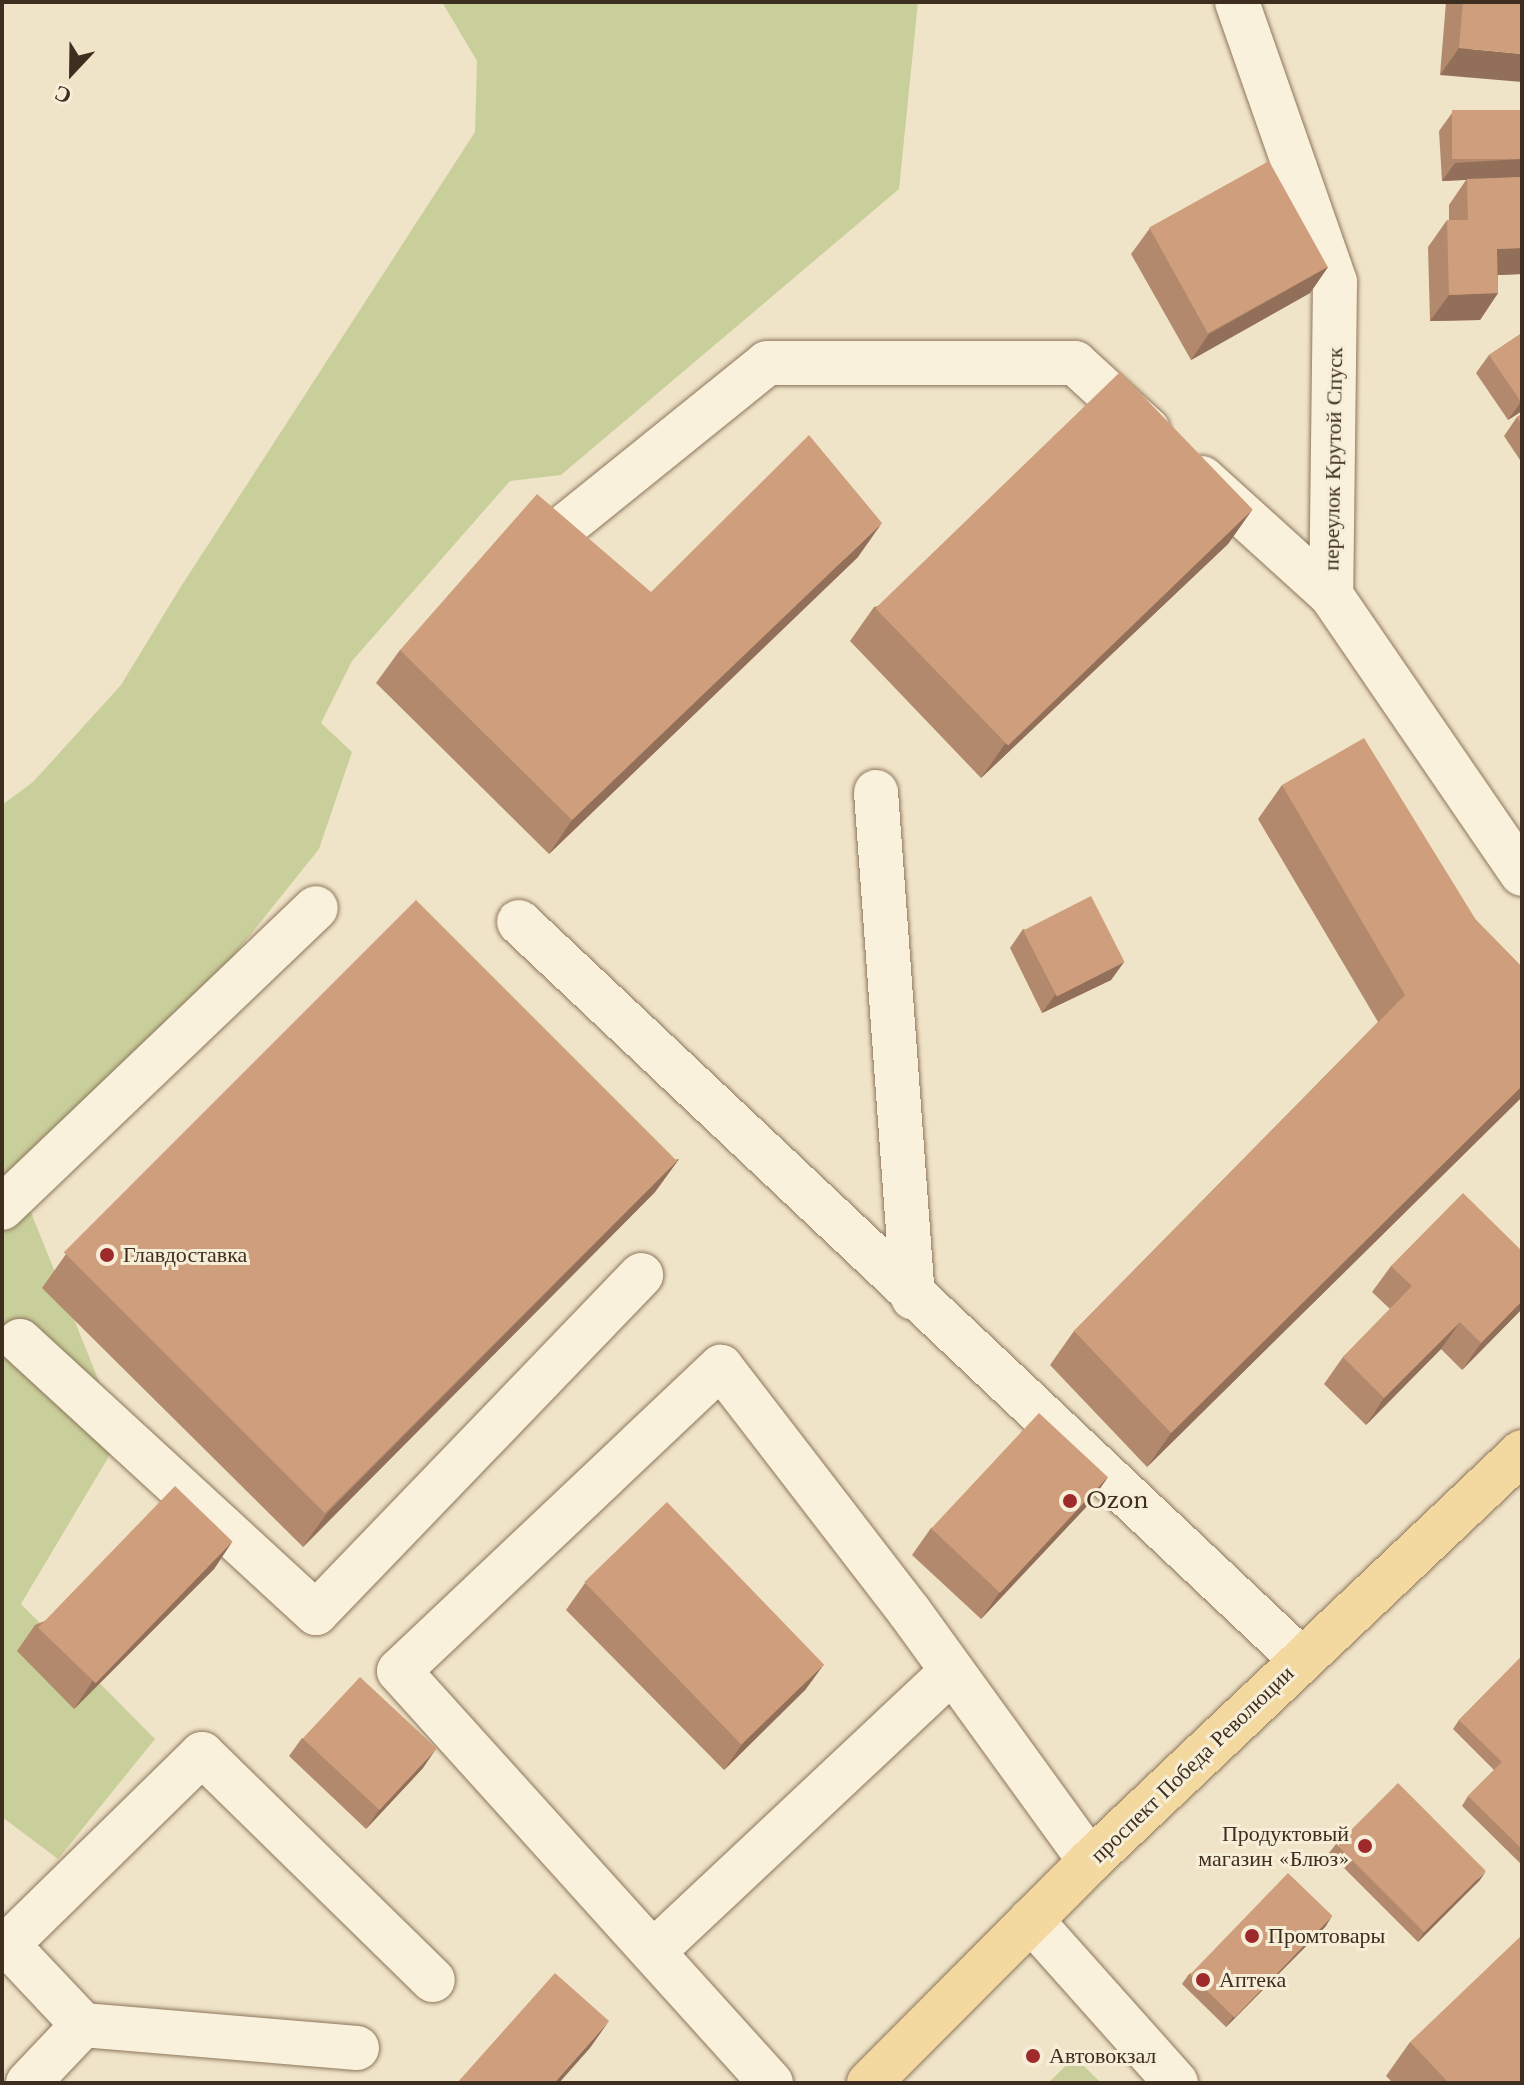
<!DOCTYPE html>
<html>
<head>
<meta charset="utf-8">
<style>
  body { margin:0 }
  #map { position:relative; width:1524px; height:2085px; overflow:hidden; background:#f0e4c8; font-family:"Libre Baskerville",serif }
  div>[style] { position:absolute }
  .green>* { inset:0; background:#c9cf9b }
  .roads { filter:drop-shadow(0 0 2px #8d765c) drop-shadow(0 0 2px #8d765c) }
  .minor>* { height:44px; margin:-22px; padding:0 22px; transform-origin:22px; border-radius:22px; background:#faf1dc }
  .major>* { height:44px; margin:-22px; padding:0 22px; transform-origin:22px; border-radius:22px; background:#f3d9a0 }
  .wall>* { inset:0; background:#b2896c }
  .shaded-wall>* { inset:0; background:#916f58 }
  .building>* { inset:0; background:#cf9f7d; transform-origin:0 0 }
  .dots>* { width:22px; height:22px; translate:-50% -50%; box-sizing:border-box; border:4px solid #f7eed8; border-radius:50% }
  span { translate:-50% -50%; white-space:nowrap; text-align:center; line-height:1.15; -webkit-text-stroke:6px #f7eed8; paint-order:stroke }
  .street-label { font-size:22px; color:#3d2e20 }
  .poi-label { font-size:22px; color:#3d2e20 }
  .left { translate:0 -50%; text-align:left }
  .right { translate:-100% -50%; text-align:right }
  .frame { position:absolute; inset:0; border:4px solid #3d2e20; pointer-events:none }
  .north { position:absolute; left:32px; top:32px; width:80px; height:80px; -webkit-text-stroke:6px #f7eed8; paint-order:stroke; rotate:202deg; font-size:22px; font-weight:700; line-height:32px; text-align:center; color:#3d2e20 }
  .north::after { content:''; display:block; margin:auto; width:28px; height:36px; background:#3d2e20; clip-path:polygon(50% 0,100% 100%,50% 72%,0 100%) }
</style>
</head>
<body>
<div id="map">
  <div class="green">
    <i style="clip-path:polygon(442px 2px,918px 2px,899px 189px,561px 475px,510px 481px,352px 661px,321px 723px,352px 752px,319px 849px,30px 1210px,121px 1436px,21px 1604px,155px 1739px,58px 1859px,2px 1817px,2px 805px,33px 782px,121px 685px,180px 588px,475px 132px,477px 61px)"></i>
    <i style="clip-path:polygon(1075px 2057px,1101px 2083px,1048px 2083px)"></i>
  </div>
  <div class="roads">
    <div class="minor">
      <i style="left:1237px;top:2px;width:297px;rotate:70.7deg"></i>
      <i style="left:1335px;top:282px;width:313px;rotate:90.7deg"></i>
      <i style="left:1331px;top:595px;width:338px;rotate:55.6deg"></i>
      <i style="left:1202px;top:478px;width:174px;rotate:42.2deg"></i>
      <i style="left:559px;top:531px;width:267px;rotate:-38.9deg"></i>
      <i style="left:767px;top:363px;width:308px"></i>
      <i style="left:1075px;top:363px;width:99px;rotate:42.5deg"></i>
      <i style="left:876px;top:792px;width:507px;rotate:85.82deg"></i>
      <i style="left:519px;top:922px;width:1076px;rotate:43.31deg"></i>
      <i style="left:2px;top:1208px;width:434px;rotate:-43.7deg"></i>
      <i style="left:20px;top:1341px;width:402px;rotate:42.6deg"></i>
      <i style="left:316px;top:1613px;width:469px;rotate:-46.1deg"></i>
      <i style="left:1031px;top:1920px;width:218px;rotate:48.3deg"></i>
      <i style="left:2px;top:1939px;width:118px;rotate:46.7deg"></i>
      <i style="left:83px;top:2025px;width:80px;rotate:133.5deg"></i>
      <i style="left:7px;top:1945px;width:273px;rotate:-44.4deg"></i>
      <i style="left:202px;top:1754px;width:323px;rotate:44.4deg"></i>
      <i style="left:653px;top:1952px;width:410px;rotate:-43.2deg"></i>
      <i style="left:83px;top:2025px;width:275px;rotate:4.8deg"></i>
      <i style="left:771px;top:2083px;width:555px;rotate:-132.08deg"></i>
      <i style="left:399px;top:1671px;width:443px;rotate:-43.4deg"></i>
      <i style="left:721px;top:1367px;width:308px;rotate:52.4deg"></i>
      <i style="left:909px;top:1611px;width:309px;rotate:54.1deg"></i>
    </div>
    <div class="major">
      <i style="left:869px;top:2083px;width:313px;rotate:-45.1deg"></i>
      <i style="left:1090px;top:1861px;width:595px;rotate:-43.43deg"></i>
    </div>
  </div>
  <div class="wall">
    <i style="clip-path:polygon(1446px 2px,1522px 2px,1440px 75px)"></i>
    <i style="clip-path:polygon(1522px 110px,1522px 274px,1498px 275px,1498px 293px,1480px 320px,1430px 321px,1428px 247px,1447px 220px,1449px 220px,1449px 205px,1466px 180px,1442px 181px,1439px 131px,1452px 113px)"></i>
    <i style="clip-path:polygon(1150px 228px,1328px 267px,1310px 293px,1191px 360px,1131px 254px)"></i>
    <i style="clip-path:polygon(1522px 333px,1522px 411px,1508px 420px,1476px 373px,1489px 355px)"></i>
    <i style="clip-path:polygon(1522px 414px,1522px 463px,1504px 436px,1517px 417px)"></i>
    <i style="clip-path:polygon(1252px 510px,1228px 544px,981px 778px,850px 641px,874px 607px)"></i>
    <i style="clip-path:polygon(858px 557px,549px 854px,376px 683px,400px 650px,651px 592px)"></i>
    <i style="clip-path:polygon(1282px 785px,1476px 920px,1522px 967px,1522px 1097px,1147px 1467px,1050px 1365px,1074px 1331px,1378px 1022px,1258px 819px)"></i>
    <i style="clip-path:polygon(1023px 929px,1124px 962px,1111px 980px,1042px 1013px,1010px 948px)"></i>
    <i style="clip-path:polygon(679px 1159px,655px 1192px,303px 1547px,42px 1288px,66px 1254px)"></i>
    <i style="clip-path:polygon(1522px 1251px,1522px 1309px,1462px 1370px,1441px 1349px,1366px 1425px,1324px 1384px,1343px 1357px,1390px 1309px,1372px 1292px,1391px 1266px)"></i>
    <i style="clip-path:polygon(1108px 1477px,1089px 1504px,981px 1619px,912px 1555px,931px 1528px)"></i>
    <i style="clip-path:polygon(232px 1542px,214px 1569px,74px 1709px,17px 1651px,35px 1625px)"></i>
    <i style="clip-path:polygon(585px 1583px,806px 1689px,724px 1770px,566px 1610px)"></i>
    <i style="clip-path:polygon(1522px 1656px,1522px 1865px,1462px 1806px,1468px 1796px,1494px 1770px,1453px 1729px,1459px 1720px)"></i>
    <i style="clip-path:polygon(302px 1738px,423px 1768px,366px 1829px,289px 1756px)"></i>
    <i style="clip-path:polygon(1336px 1844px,1480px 1880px,1418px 1942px,1329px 1853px)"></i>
    <i style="clip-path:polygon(1326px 1926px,1226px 2027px,1182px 1984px,1189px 1974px)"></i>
    <i style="clip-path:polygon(1410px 2042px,1522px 2083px,1393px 2083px,1386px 2076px)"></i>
  </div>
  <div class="shaded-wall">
    <i style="clip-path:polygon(1459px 48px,1522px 54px,1522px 82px,1440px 75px)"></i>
    <i style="clip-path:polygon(1522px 159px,1522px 177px,1442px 181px,1455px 163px)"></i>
    <i style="clip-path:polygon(1522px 248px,1522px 274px,1478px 276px,1497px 249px)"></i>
    <i style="clip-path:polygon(1328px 267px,1310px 293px,1191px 360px,1209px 334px)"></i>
    <i style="clip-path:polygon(1498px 293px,1480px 320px,1430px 321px,1449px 295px)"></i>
    <i style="clip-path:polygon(1522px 401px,1522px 411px,1508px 420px,1521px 402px)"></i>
    <i style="clip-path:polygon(1252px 510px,1228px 544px,981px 778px,1005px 744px)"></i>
    <i style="clip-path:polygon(882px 523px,858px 557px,549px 854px,572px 820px)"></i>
    <i style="clip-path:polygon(1124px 962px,1111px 980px,1042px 1013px,1055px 995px)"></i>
    <i style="clip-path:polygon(1522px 1086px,1522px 1097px,1147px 1467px,1171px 1433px)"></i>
    <i style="clip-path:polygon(679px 1159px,655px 1192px,303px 1547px,327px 1513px)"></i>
    <i style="clip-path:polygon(1522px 1301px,1522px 1309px,1462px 1370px,1481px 1343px)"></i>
    <i style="clip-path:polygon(1460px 1322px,1441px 1349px,1366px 1425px,1384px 1398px)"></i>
    <i style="clip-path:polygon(1108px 1477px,1089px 1504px,981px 1619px,999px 1593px)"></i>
    <i style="clip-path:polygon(232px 1542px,214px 1569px,74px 1709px,92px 1682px)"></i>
    <i style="clip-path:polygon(825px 1663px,806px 1689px,724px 1770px,743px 1743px)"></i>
    <i style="clip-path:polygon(436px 1749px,423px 1768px,366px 1829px,379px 1810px)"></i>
    <i style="clip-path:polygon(1486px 1871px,1480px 1880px,1418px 1942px,1424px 1932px)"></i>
    <i style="clip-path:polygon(1332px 1916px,1326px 1926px,1226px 2027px,1233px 2017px)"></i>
    <i style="clip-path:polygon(609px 2021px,590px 2048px,559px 2083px,554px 2083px)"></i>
  </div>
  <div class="building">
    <i style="clip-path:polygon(1463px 2px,1522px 2px,1522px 54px,1459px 48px)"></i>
    <i style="left:1522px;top:110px;width:49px;height:70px;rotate:90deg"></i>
    <i style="left:1269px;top:161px;width:121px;height:137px;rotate:61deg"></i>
    <i style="clip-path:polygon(1522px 177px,1522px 248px,1497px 249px,1498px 293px,1449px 295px,1447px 220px,1468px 220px,1467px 179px)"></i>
    <i style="clip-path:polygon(1522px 333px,1522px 401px,1521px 402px,1489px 355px)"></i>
    <i style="left:1120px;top:372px;width:191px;height:340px;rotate:46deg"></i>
    <i style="clip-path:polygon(1522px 414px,1522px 425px,1517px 417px)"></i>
    <i style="clip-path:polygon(809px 435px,882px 523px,572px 820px,400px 650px,537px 494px,651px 592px)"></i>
    <i style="clip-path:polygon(1364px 738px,1476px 920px,1522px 967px,1522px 1086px,1171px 1433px,1074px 1331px,1405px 995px,1282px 785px)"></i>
    <i style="left:1091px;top:896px;width:74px;height:76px;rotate:63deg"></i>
    <i style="left:416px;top:900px;width:369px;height:498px;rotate:45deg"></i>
    <i style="clip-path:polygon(1463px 1193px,1522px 1251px,1522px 1301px,1481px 1343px,1460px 1322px,1384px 1398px,1343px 1357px,1412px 1286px,1391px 1266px)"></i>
    <i style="left:1039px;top:1413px;width:94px;height:158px;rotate:43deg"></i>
    <i style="left:175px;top:1486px;width:80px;height:197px;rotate:44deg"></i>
    <i style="left:667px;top:1502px;width:226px;height:115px;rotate:46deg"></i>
    <i style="clip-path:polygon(1522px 1656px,1522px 1849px,1468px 1796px,1502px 1762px,1459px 1720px)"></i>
    <i style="left:360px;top:1677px;width:105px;height:84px;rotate:43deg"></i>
    <i style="left:1398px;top:1783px;width:124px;height:87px;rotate:45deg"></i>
    <i style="left:1288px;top:1873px;width:62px;height:141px;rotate:44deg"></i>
    <i style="clip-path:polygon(1522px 1935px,1522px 2083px,1449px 2083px,1410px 2042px)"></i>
    <i style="clip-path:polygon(555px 1973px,609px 2021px,554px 2083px,457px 2083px)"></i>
  </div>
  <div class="dots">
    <i style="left:107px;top:1255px;background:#9e2a2b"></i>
    <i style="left:1070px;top:1501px;background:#9e2a2b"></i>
    <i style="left:1365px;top:1846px;background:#9e2a2b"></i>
    <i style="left:1252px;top:1936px;background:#9e2a2b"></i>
    <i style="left:1203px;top:1980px;background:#9e2a2b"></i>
    <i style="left:1033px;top:2056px;background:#9e2a2b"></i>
  </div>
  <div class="street-label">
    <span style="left:1333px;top:459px;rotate:-89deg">переулок Крутой Спуск</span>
    <span style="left:1192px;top:1764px;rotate:-44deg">проспект Победа Революции</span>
  </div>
  <div class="poi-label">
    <span class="left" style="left:123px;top:1255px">Главдоставка</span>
    <span class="left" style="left:1086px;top:1501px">Ozon</span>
    <span class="right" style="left:1349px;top:1846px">Продуктовый<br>магазин «Блюз»</span>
    <span class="left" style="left:1268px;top:1936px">Промтовары</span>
    <span class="left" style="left:1219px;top:1980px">Аптека</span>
    <span class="left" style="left:1049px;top:2056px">Автовокзал</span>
  </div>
  <div class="frame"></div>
  <div class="north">С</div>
</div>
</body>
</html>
